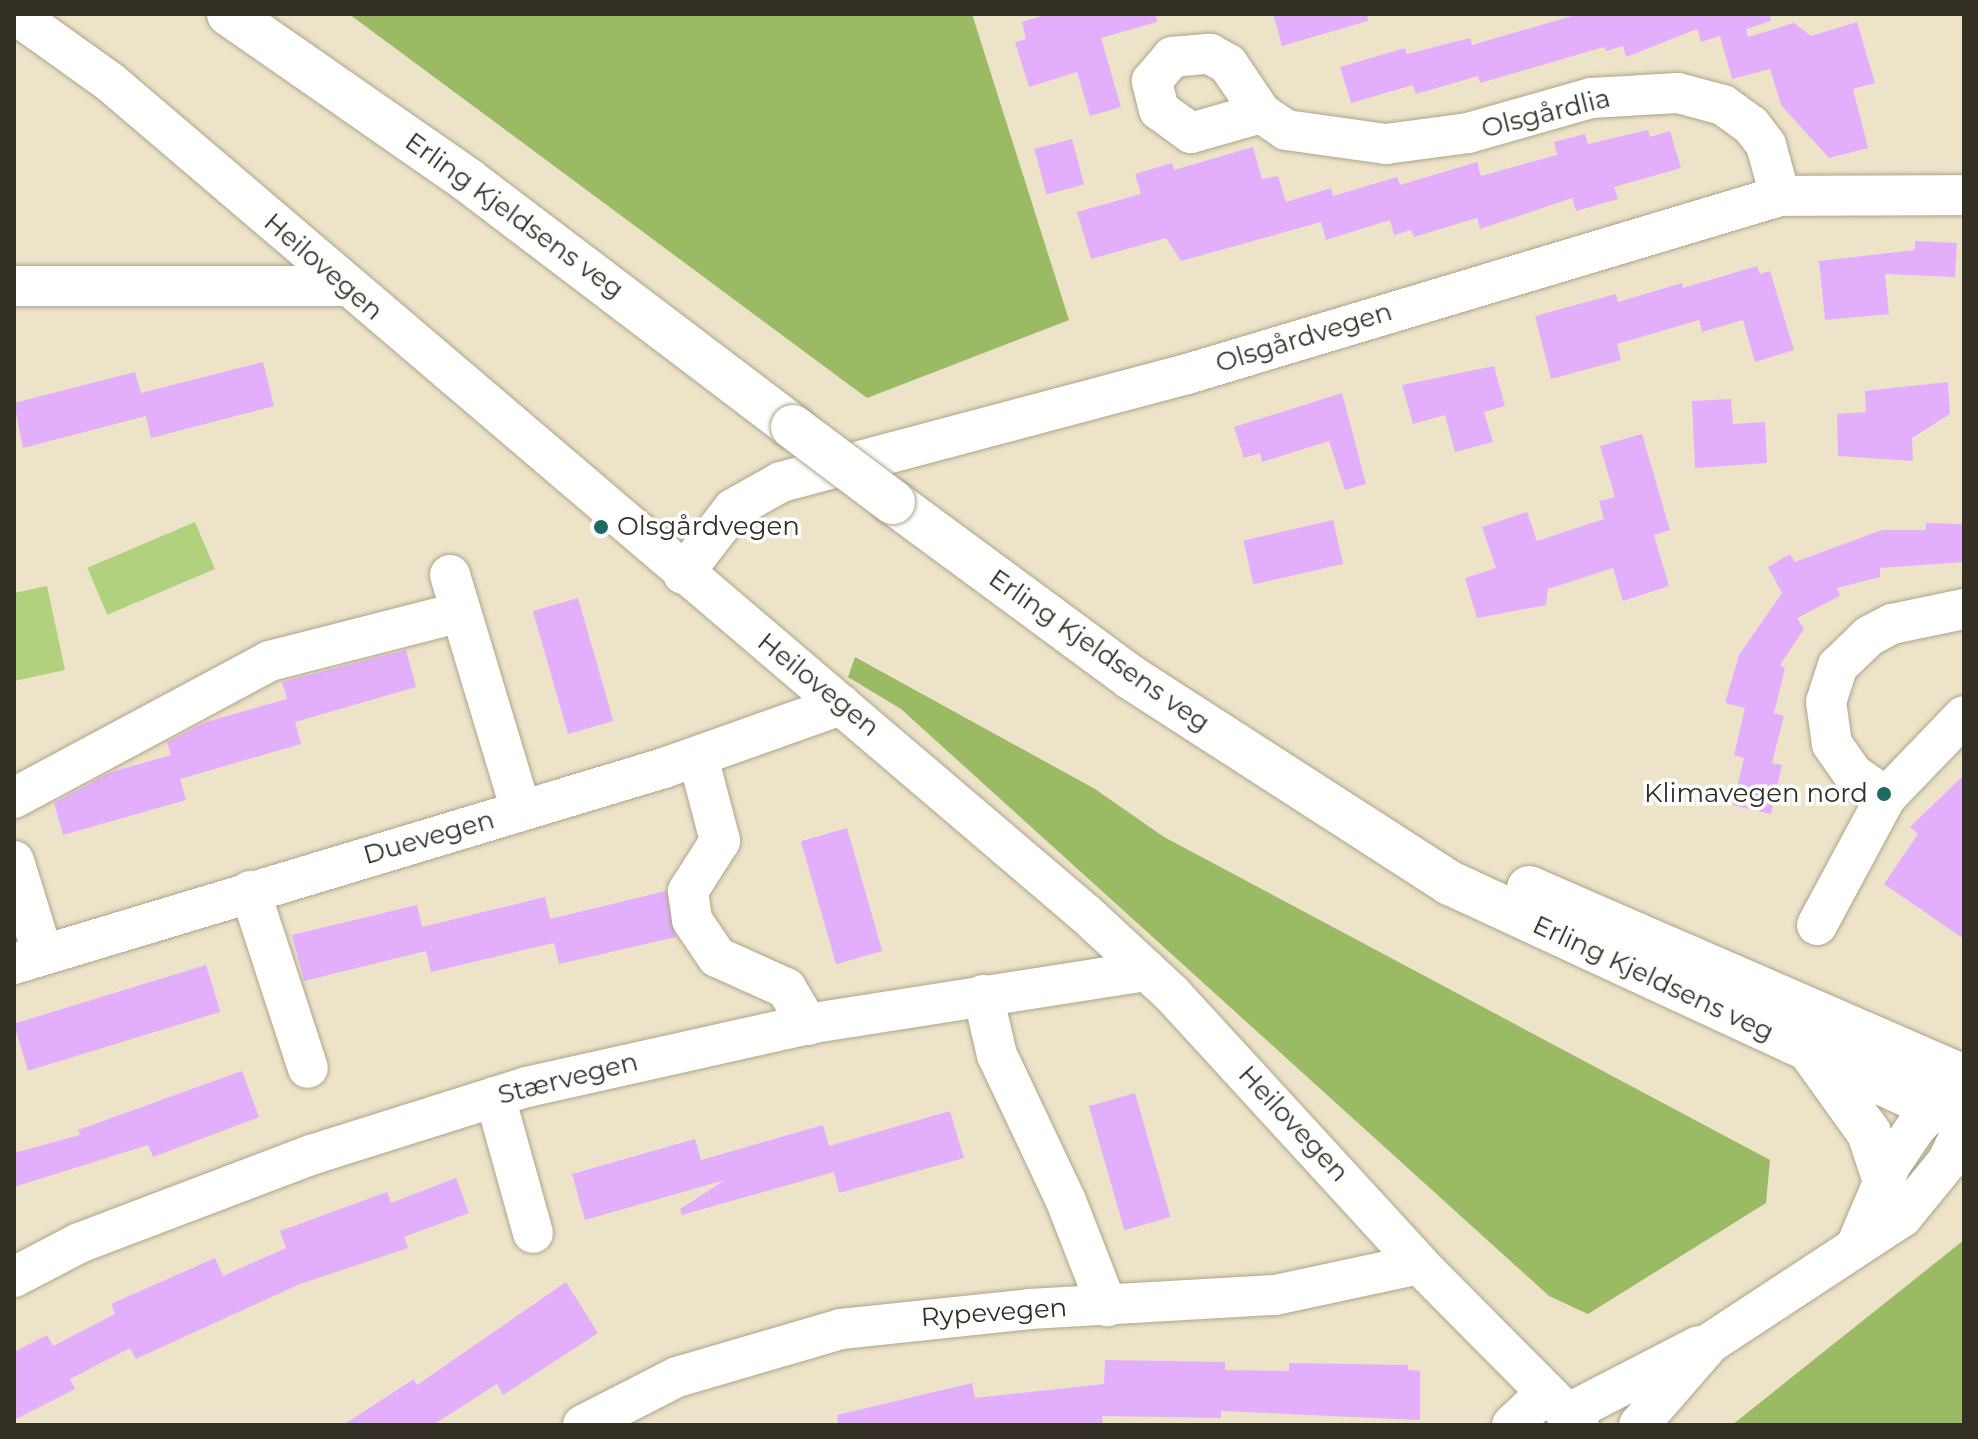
<!DOCTYPE html>
<html>
<head>
<meta charset="utf-8">
<style>
  body { margin:0 }
  #map { position:relative; width:1978px; height:1439px; overflow:hidden; background:#ede3c9; font-family:Montserrat,sans-serif }
  div>[style] { position:absolute }
  .green>* { inset:0; background:#b1d17e; transform-origin:0 0 }
  .forest>* { inset:0; background:#9abb64 }
  .building>* { inset:0; background:#e3affd; transform-origin:0 0 }
  .roads { filter:drop-shadow(0 0 2px #ada48b) drop-shadow(0 0 2px #ada48b) }
  .minor>* { height:40px; margin:-20px; padding:0 20px; transform-origin:20px; border-radius:20px; background:#fff }
  .highway>* { height:44px; margin:-22px; padding:0 22px; transform-origin:22px; border-radius:22px; background:#fff }
  .bridges { filter:drop-shadow(0 0 2px #ada48b) drop-shadow(0 0 2px #ada48b) }
  .highway-bridge>* { height:44px; margin:-22px; padding:0 22px; transform-origin:22px; border-radius:22px; background:#fff }
  .dots>* { width:22px; height:22px; translate:-50% -50%; box-sizing:border-box; border:4px solid #fff; border-radius:50% }
  span { translate:-50% -50%; white-space:nowrap; text-align:center; line-height:1.15; -webkit-text-stroke:7px #fff; paint-order:stroke }
  .street-label { font-size:26px; color:#332f25 }
  .poi-label { font-size:26px; color:#332f25 }
  .left { translate:0 -50%; text-align:left }
  .right { translate:-100% -50%; text-align:right }
  .frame { position:absolute; inset:0; border:16px solid #332f25; pointer-events:none }
</style>
</head>
<body>
<div id="map">
  <div class="green">
    <i style="left:195px;top:522px;width:51px;height:117px;rotate:67deg"></i>
    <i style="clip-path:polygon(47px 586px,65px 670px,14px 681px,14px 593px)"></i>
  </div>
  <div class="forest">
    <i style="clip-path:polygon(349px 14px,972px 14px,1069px 320px,867px 398px)"></i>
    <i style="clip-path:polygon(855px 657px,1095px 789px,1164px 837px,1770px 1160px,1766px 1203px,1588px 1314px,1549px 1296px,901px 709px,848px 677px)"></i>
    <i style="clip-path:polygon(1964px 1240px,1964px 1425px,1732px 1425px)"></i>
  </div>
  <div class="building">
    <i style="clip-path:polygon(1048px 14px,1156px 14px,1157px 22px,1101px 38px,1121px 107px,1090px 116px,1077px 72px,1029px 87px,1015px 42px,1026px 39px,1022px 22px)"></i>
    <i style="clip-path:polygon(1273px 14px,1367px 14px,1368px 21px,1282px 46px)"></i>
    <i style="clip-path:polygon(1579px 14px,1770px 14px,1771px 21px,1746px 29px,1748px 37px,1794px 23px,1811px 36px,1857px 22px,1875px 83px,1853px 89px,1868px 148px,1829px 158px,1781px 105px,1770px 69px,1732px 79px,1720px 36px,1701px 42px,1697px 29px,1626px 57px,1623px 46px,1606px 51px,1604px 47px,1480px 83px,1478px 76px,1416px 94px,1413px 85px,1351px 103px,1340px 67px,1405px 48px,1407px 54px,1470px 38px,1472px 45px)"></i>
    <i style="clip-path:polygon(1648px 130px,1650px 137px,1670px 131px,1681px 168px,1614px 187px,1618px 199px,1576px 211px,1572px 198px,1480px 229px,1477px 218px,1414px 237px,1411px 230px,1394px 235px,1390px 220px,1326px 240px,1321px 222px,1181px 261px,1166px 238px,1091px 259px,1077px 212px,1141px 194px,1135px 174px,1172px 163px,1174px 170px,1253px 147px,1262px 179px,1278px 176px,1286px 202px,1331px 188px,1333px 196px,1397px 177px,1400px 185px,1477px 162px,1481px 176px,1557px 155px,1554px 142px,1585px 134px,1588px 144px)"></i>
    <i style="left:1072px;top:139px;width:47px;height:39px;rotate:75deg"></i>
    <i style="clip-path:polygon(1915px 241px,1957px 243px,1955px 277px,1885px 274px,1889px 314px,1825px 320px,1819px 261px,1915px 250px)"></i>
    <i style="clip-path:polygon(1757px 266px,1760px 274px,1770px 271px,1794px 350px,1755px 362px,1743px 320px,1702px 332px,1699px 320px,1617px 344px,1621px 360px,1551px 379px,1535px 316px,1616px 294px,1618px 302px,1682px 283px,1683px 288px)"></i>
    <i style="clip-path:polygon(263px 362px,274px 406px,151px 438px,146px 416px,23px 448px,14px 403px,135px 372px,141px 393px)"></i>
    <i style="clip-path:polygon(1494px 366px,1505px 406px,1484px 412px,1493px 442px,1455px 452px,1445px 415px,1413px 424px,1402px 385px)"></i>
    <i style="clip-path:polygon(1948px 382px,1950px 414px,1912px 438px,1913px 461px,1838px 456px,1837px 414px,1866px 412px,1865px 391px)"></i>
    <i style="clip-path:polygon(1342px 393px,1366px 484px,1345px 490px,1329px 441px,1262px 462px,1260px 453px,1244px 458px,1234px 427px)"></i>
    <i style="clip-path:polygon(1731px 399px,1733px 424px,1765px 422px,1767px 463px,1695px 468px,1692px 401px)"></i>
    <i style="clip-path:polygon(1642px 434px,1670px 530px,1654px 535px,1669px 586px,1623px 601px,1613px 568px,1548px 589px,1546px 605px,1477px 618px,1465px 578px,1496px 568px,1482px 527px,1527px 512px,1537px 541px,1604px 519px,1599px 501px,1615px 497px,1600px 446px)"></i>
    <i style="left:1333px;top:520px;width:45px;height:92px;rotate:77deg"></i>
    <i style="clip-path:polygon(1926px 523px,1964px 524px,1964px 562px,1880px 568px,1880px 577px,1837px 588px,1840px 596px,1797px 618px,1804px 629px,1780px 665px,1785px 668px,1774px 713px,1784px 716px,1772px 763px,1782px 765px,1771px 814px,1733px 805px,1744px 758px,1734px 755px,1745px 708px,1725px 703px,1739px 655px,1782px 593px,1768px 567px,1790px 554px,1795px 562px,1882px 530px,1926px 530px)"></i>
    <i style="left:578px;top:598px;width:128px;height:47px;rotate:74deg"></i>
    <i style="clip-path:polygon(406px 650px,416px 687px,295px 722px,301px 744px,180px 779px,186px 800px,63px 835px,54px 803px,111px 772px,171px 755px,167px 742px,206px 722px,287px 699px,282px 682px)"></i>
    <i style="clip-path:polygon(1964px 775px,1964px 939px,1884px 884px,1918px 834px,1910px 827px)"></i>
    <i style="left:847px;top:828px;width:128px;height:48px;rotate:74deg"></i>
    <i style="clip-path:polygon(666px 891px,676px 937px,559px 964px,554px 943px,431px 972px,426px 951px,304px 981px,292px 935px,417px 905px,422px 927px,545px 897px,550px 919px)"></i>
    <i style="left:206px;top:965px;width:49px;height:201px;rotate:73deg"></i>
    <i style="clip-path:polygon(242px 1071px,259px 1117px,153px 1157px,148px 1145px,14px 1187px,14px 1153px,80px 1135px,78px 1130px)"></i>
    <i style="left:1135px;top:1093px;width:129px;height:48px;rotate:74deg"></i>
    <i style="clip-path:polygon(950px 1111px,964px 1158px,839px 1193px,834px 1172px,682px 1215px,680px 1209px,725px 1180px,585px 1220px,572px 1174px,695px 1139px,701px 1160px,823px 1125px,829px 1146px)"></i>
    <i style="clip-path:polygon(456px 1178px,469px 1213px,404px 1237px,408px 1248px,300px 1284px,136px 1359px,130px 1348px,70px 1379px,75px 1389px,14px 1420px,14px 1352px,47px 1335px,53px 1346px,115px 1314px,111px 1304px,215px 1258px,223px 1276px,286px 1248px,280px 1231px,387px 1192px,391px 1203px)"></i>
    <i style="clip-path:polygon(566px 1282px,598px 1333px,503px 1395px,497px 1384px,433px 1425px,343px 1425px,414px 1379px,417px 1385px)"></i>
    <i style="clip-path:polygon(1105px 1360px,1225px 1362px,1225px 1370px,1289px 1371px,1289px 1363px,1408px 1365px,1408px 1370px,1420px 1371px,1420px 1420px,1221px 1411px,1221px 1418px,1102px 1416px,1103px 1425px,838px 1425px,837px 1415px,972px 1383px,975px 1398px,1104px 1384px)"></i>
  </div>
  <div class="roads">
    <div class="minor">
      <i style="left:15px;top:14px;width:117px;rotate:35.6deg"></i>
      <i style="left:110px;top:82px;width:1282px;rotate:40.45deg"></i>
      <i style="left:1086px;top:914px;width:117px;rotate:42.9deg"></i>
      <i style="left:1172px;top:994px;width:366px;rotate:47.5deg"></i>
      <i style="left:1419px;top:1264px;width:227px;rotate:45.2deg"></i>
      <i style="left:1261px;top:113px;width:73px;rotate:164.1deg"></i>
      <i style="left:1191px;top:133px;width:39px;rotate:-144deg"></i>
      <i style="left:1159px;top:110px;width:30px;rotate:-104deg"></i>
      <i style="left:1152px;top:81px;width:31px;rotate:-50deg"></i>
      <i style="left:1172px;top:57px;width:38px;rotate:-5deg"></i>
      <i style="left:1210px;top:54px;width:21px;rotate:29deg"></i>
      <i style="left:1228px;top:64px;width:59px;rotate:56deg"></i>
      <i style="left:1261px;top:113px;width:30px;rotate:34deg"></i>
      <i style="left:1286px;top:130px;width:101px;rotate:8deg"></i>
      <i style="left:1386px;top:144px;width:83px;rotate:-7.6deg"></i>
      <i style="left:1468px;top:133px;width:128px;rotate:-15.9deg"></i>
      <i style="left:1591px;top:98px;width:87px;rotate:-3.3deg"></i>
      <i style="left:1678px;top:93px;width:47px;rotate:14.9deg"></i>
      <i style="left:1723px;top:105px;width:34px;rotate:36deg"></i>
      <i style="left:1751px;top:125px;width:25px;rotate:53deg"></i>
      <i style="left:1766px;top:145px;width:53px;rotate:74.6deg"></i>
      <i style="left:14px;top:286px;width:330px"></i>
      <i style="left:683px;top:574px;width:82px;rotate:-52.4deg"></i>
      <i style="left:733px;top:509px;width:55px;rotate:-29.4deg"></i>
      <i style="left:781px;top:482px;width:420px;rotate:-14.9deg"></i>
      <i style="left:1187px;top:374px;width:619px;rotate:-16.71deg"></i>
      <i style="left:1780px;top:196px;width:184px;rotate:-0.3deg"></i>
      <i style="left:450px;top:575px;width:245px;rotate:73.2deg"></i>
      <i style="left:698px;top:757px;width:87px;rotate:75.3deg"></i>
      <i style="left:720px;top:841px;width:59px;rotate:122.6deg"></i>
      <i style="left:688px;top:891px;width:29px;rotate:82deg"></i>
      <i style="left:692px;top:920px;width:45px;rotate:56deg"></i>
      <i style="left:717px;top:957px;width:76px;rotate:24.2deg"></i>
      <i style="left:786px;top:988px;width:43px;rotate:59.3deg"></i>
      <i style="left:1886px;top:797px;width:40px;rotate:-145.1deg"></i>
      <i style="left:1853px;top:774px;width:37px;rotate:-125deg"></i>
      <i style="left:1832px;top:744px;width:42px;rotate:-98.1deg"></i>
      <i style="left:1826px;top:702px;width:38px;rotate:-72deg"></i>
      <i style="left:1838px;top:666px;width:43px;rotate:-44.1deg"></i>
      <i style="left:1869px;top:636px;width:26px;rotate:-28deg"></i>
      <i style="left:1892px;top:624px;width:74px;rotate:-11.8deg"></i>
      <i style="left:14px;top:798px;width:290px;rotate:-28.2deg"></i>
      <i style="left:270px;top:661px;width:197px;rotate:-14.4deg"></i>
      <i style="left:14px;top:861px;width:98px;rotate:72.9deg"></i>
      <i style="left:250px;top:891px;width:186px;rotate:71.9deg"></i>
      <i style="left:1817px;top:925px;width:145px;rotate:-61.7deg"></i>
      <i style="left:1886px;top:797px;width:112px;rotate:-46.1deg"></i>
      <i style="left:14px;top:964px;width:679px;rotate:-16.78deg"></i>
      <i style="left:664px;top:768px;width:188px;rotate:-19.6deg"></i>
      <i style="left:983px;top:995px;width:62px;rotate:76.9deg"></i>
      <i style="left:997px;top:1055px;width:161px;rotate:64.7deg"></i>
      <i style="left:1066px;top:1201px;width:113px;rotate:68.7deg"></i>
      <i style="left:495px;top:1097px;width:141px;rotate:74.4deg"></i>
      <i style="left:1856px;top:1246px;width:89px;rotate:-66.9deg"></i>
      <i style="left:1891px;top:1164px;width:45px;rotate:-56deg"></i>
      <i style="left:1916px;top:1127px;width:56px;rotate:-45.7deg"></i>
      <i style="left:14px;top:1277px;width:73px;rotate:-27.6deg"></i>
      <i style="left:79px;top:1243px;width:248px;rotate:-20.8deg"></i>
      <i style="left:311px;top:1155px;width:226px;rotate:-17.5deg"></i>
      <i style="left:527px;top:1087px;width:294px;rotate:-12.6deg"></i>
      <i style="left:814px;top:1023px;width:337px;rotate:-8.9deg"></i>
      <i style="left:1567px;top:1414px;width:148px;rotate:-27.3deg"></i>
      <i style="left:583px;top:1425px;width:106px;rotate:-27.1deg"></i>
      <i style="left:677px;top:1377px;width:171px;rotate:-16.3deg"></i>
      <i style="left:841px;top:1329px;width:190px;rotate:-6deg"></i>
      <i style="left:1030px;top:1309px;width:245px;rotate:-3.3deg"></i>
      <i style="left:1275px;top:1295px;width:147px;rotate:-12.1deg"></i>
      <i style="left:1512px;top:1425px;width:47px;rotate:-43.3deg"></i>
      <i style="left:1639px;top:1425px;width:108px;rotate:-49.1deg"></i>
      <i style="left:1710px;top:1343px;width:230px;rotate:-33.3deg"></i>
      <i style="left:1902px;top:1217px;width:71px;rotate:-50.7deg"></i>
      <i style="left:1947px;top:1162px;width:39px;rotate:-64deg"></i>
    </div>
    <div class="highway">
      <i style="left:229px;top:14px;width:292px;rotate:34.8deg"></i>
      <i style="left:469px;top:181px;width:407px;rotate:37.2deg"></i>
      <i style="left:893px;top:502px;width:295px;rotate:36.4deg"></i>
      <i style="left:1130px;top:677px;width:381px;rotate:32.8deg"></i>
      <i style="left:1450px;top:883px;width:566px;rotate:24.85deg"></i>
      <i style="left:1529px;top:888px;width:474px;rotate:23.5deg"></i>
      <i style="left:1813px;top:1055px;width:96px;rotate:54.3deg"></i>
      <i style="left:1869px;top:1133px;width:47px;rotate:71.6deg"></i>
    </div>
  </div>
  <div class="bridges">
    <div class="highway-bridge">
      <i style="left:793px;top:427px;width:125px;rotate:36.9deg"></i>
    </div>
  </div>
  <div class="dots">
    <i style="left:601px;top:527px;background:#1e6962"></i>
    <i style="left:1884px;top:794px;background:#1e6962"></i>
  </div>
  <div class="street-label">
    <span style="left:1546px;top:114px;rotate:-14deg">Olsgårdlia</span>
    <span style="left:514px;top:216px;rotate:36deg">Erling Kjeldsens veg</span>
    <span style="left:323px;top:267px;rotate:41deg">Heilovegen</span>
    <span style="left:1304px;top:338px;rotate:-17deg">Olsgårdvegen</span>
    <span style="left:1099px;top:651px;rotate:35deg">Erling Kjeldsens veg</span>
    <span style="left:818px;top:685px;rotate:39deg">Heilovegen</span>
    <span style="left:429px;top:838px;rotate:-16deg">Duevegen</span>
    <span style="left:1653px;top:979px;rotate:25deg">Erling Kjeldsens veg</span>
    <span style="left:568px;top:1079px;rotate:-14deg">Stærvegen</span>
    <span style="left:1293px;top:1124px;rotate:47deg">Heilovegen</span>
    <span style="left:994px;top:1313px;rotate:-4deg">Rypevegen</span>
  </div>
  <div class="poi-label">
    <span class="left" style="left:617px;top:527px">Olsgårdvegen</span>
    <span class="right" style="left:1868px;top:794px">Klimavegen nord</span>
  </div>
  <div class="frame"></div>
</div>
</body>
</html>
